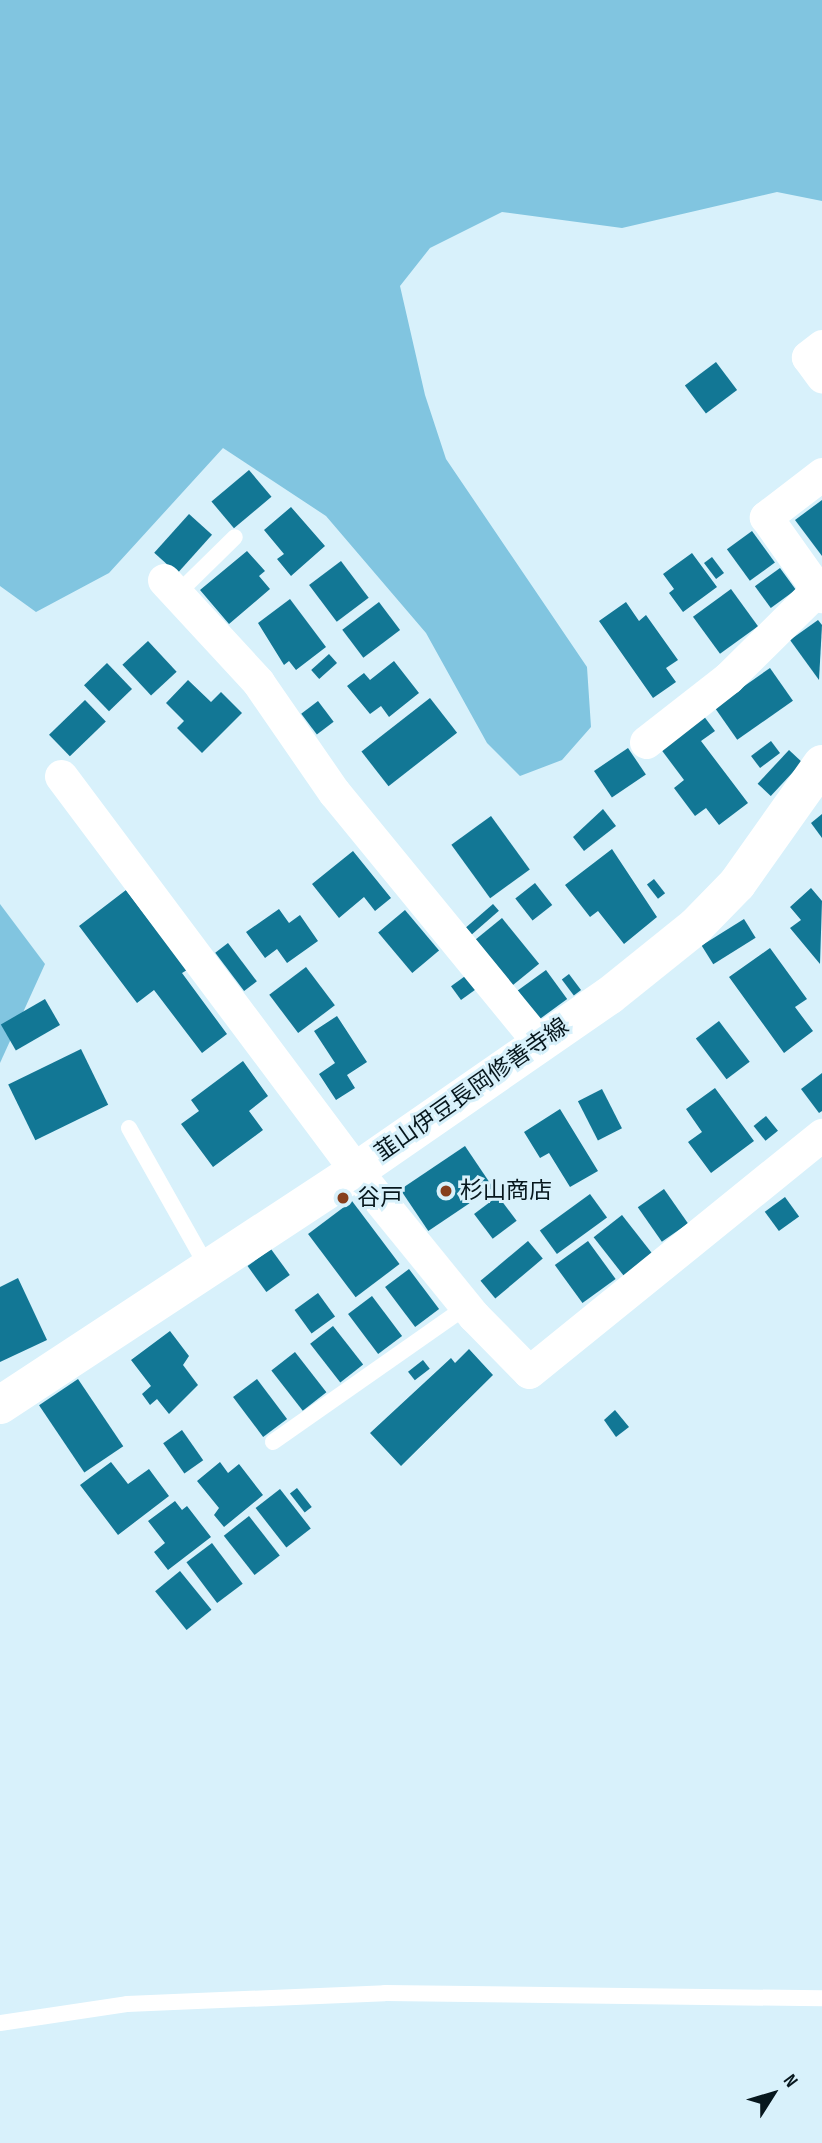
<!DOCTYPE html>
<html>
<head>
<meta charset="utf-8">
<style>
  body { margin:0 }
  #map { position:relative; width:822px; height:2143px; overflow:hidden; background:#d8f1fb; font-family:"Sofia Sans Condensed","Noto Sans JP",sans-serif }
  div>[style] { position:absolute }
  .green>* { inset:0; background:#81c5e0 }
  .building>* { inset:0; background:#127795; transform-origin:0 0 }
  .lane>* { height:16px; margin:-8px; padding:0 8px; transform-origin:8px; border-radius:8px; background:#fff }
  .street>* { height:33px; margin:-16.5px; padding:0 16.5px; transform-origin:16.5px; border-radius:16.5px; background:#fff }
  .secondary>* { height:38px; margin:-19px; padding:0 19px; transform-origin:19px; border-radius:19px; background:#fff }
  .dots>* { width:19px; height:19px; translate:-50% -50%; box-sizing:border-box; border:4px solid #d8f1fb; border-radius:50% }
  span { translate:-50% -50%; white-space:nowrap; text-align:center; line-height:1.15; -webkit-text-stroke:6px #d8f1fb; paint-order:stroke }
  .street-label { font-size:23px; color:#07171d }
  .poi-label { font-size:23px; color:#07171d }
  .left { translate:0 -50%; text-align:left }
  .north { position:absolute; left:738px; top:2059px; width:70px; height:70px; -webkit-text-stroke:5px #d8f1fb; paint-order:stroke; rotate:53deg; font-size:19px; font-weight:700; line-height:28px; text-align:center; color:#07171d }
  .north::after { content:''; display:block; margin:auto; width:24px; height:32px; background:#07171d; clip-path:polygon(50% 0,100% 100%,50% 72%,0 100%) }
</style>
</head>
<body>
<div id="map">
  <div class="green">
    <i style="clip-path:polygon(0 0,822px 0,822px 201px,777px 192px,622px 228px,502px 212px,430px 248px,400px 286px,425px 395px,446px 459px,587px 667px,591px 727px,562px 760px,520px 776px,487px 743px,426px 633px,326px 516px,223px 448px,109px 573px,36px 612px,0 586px)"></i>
    <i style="clip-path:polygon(0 904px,45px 964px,0 1063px)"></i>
  </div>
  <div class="building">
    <i style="left:716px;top:362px;width:35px;height:39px;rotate:53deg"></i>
    <i style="left:249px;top:470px;width:35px;height:49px;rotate:50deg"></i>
    <i style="clip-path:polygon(822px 500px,822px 556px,795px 520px)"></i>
    <i style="clip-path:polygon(291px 507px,325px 546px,291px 576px,277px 559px,284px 554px,264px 530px)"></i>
    <i style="left:189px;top:514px;width:31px;height:52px;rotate:42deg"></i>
    <i style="left:752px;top:531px;width:39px;height:31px;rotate:54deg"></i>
    <i style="clip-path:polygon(247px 551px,265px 571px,259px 576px,270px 589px,229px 624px,200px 590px)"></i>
    <i style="clip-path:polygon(692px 553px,717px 587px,683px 612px,669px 593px,674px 589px,663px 574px)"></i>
    <i style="left:712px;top:557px;width:20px;height:10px;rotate:53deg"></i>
    <i style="left:341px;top:561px;width:46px;height:40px;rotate:53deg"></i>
    <i style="left:780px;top:568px;width:27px;height:31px;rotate:54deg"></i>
    <i style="left:731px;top:589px;width:46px;height:47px;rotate:54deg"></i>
    <i style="clip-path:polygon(290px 599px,326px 647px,296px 670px,289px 661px,284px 665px,258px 623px)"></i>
    <i style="left:379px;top:602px;width:35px;height:46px;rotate:53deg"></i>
    <i style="clip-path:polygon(626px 602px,639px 621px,646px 615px,678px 660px,666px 668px,676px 682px,653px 698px,599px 621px)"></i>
    <i style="clip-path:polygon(818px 620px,822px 625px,819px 680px,790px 640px)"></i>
    <i style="left:148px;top:641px;width:42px;height:35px;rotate:47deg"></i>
    <i style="left:329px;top:654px;width:12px;height:24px;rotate:48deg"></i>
    <i style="clip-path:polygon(394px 661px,419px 693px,389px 717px,381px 706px,370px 714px,347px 686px,364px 673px,370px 680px)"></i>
    <i style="left:107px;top:663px;width:36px;height:32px;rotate:46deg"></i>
    <i style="left:770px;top:668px;width:40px;height:68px;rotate:55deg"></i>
    <i style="clip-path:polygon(188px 680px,211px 702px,221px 692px,242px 713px,202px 753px,177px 728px,184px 721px,166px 703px)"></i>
    <i style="left:430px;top:698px;width:44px;height:87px;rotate:52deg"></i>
    <i style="left:85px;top:700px;width:30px;height:50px;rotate:46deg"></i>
    <i style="left:318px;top:701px;width:26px;height:21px;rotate:53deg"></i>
    <i style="clip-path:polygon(703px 715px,715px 731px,701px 741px,748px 803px,719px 825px,706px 808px,695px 816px,674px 788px,684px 780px,660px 748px)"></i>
    <i style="left:771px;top:741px;width:15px;height:25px;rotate:53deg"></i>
    <i style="left:628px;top:748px;width:32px;height:41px;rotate:56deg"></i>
    <i style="left:789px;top:750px;width:18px;height:46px;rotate:43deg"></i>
    <i style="clip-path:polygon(603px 809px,616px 826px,584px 851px,573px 837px)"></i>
    <i style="clip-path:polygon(822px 814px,822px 838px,811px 823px)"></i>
    <i style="left:491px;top:816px;width:66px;height:49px;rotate:54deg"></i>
    <i style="clip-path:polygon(612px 849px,657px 917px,624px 944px,598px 911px,590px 917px,565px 885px)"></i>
    <i style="clip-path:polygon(353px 851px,391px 898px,375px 911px,364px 897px,339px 918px,312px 884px)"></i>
    <i style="left:654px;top:879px;width:18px;height:9px;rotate:52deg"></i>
    <i style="left:535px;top:883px;width:28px;height:25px;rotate:52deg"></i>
    <i style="clip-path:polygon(811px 888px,822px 901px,820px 964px,790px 928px,801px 920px,790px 907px)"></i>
    <i style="clip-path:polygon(126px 890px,187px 970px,182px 973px,227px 1034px,202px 1053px,154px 990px,137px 1003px,79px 926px)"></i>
    <i style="left:493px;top:904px;width:9px;height:36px;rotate:49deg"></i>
    <i style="clip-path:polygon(279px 909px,289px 923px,300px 915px,318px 941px,287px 963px,277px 949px,265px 958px,246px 932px)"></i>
    <i style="left:405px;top:910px;width:53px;height:35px;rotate:50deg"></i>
    <i style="left:502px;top:918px;width:59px;height:34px;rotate:51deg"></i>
    <i style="left:744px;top:919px;width:22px;height:50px;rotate:58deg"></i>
    <i style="left:228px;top:943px;width:48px;height:16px;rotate:53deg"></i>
    <i style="clip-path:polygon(770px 948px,807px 999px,795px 1007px,813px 1031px,784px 1053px,729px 977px)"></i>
    <i style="left:306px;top:967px;width:48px;height:46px;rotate:53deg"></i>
    <i style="left:546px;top:970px;width:36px;height:35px;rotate:54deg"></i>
    <i style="left:468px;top:974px;width:17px;height:21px;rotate:54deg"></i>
    <i style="left:569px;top:974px;width:20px;height:9px;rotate:53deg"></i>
    <i style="left:45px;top:999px;width:30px;height:51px;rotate:60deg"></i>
    <i style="clip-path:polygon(337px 1016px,367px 1062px,347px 1075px,355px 1088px,336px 1100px,319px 1074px,335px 1063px,314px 1031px)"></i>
    <i style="left:719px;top:1021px;width:51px;height:29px;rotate:53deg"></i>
    <i style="left:81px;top:1049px;width:62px;height:81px;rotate:64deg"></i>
    <i style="clip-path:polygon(243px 1061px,268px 1096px,249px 1111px,263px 1130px,213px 1167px,181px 1124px,199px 1111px,191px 1100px)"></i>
    <i style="clip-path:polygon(822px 1073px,822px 1111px,819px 1113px,801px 1089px)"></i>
    <i style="clip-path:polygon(715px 1088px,754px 1141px,711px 1173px,688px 1142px,702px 1132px,686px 1109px)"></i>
    <i style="left:602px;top:1089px;width:44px;height:27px;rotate:63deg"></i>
    <i style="clip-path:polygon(560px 1109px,598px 1171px,570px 1187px,549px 1153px,540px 1158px,524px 1132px)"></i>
    <i style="left:766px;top:1116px;width:19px;height:16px;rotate:51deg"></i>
    <i style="left:465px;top:1146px;width:50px;height:78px;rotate:56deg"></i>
    <i style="left:664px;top:1189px;width:42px;height:32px;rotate:55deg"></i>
    <i style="left:590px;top:1194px;width:29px;height:62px;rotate:54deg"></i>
    <i style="left:498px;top:1196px;width:31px;height:30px;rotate:53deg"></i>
    <i style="left:785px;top:1197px;width:24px;height:25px;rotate:54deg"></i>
    <i style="left:352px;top:1201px;width:79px;height:55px;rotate:53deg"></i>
    <i style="left:622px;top:1215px;width:49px;height:36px;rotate:52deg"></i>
    <i style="left:528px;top:1241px;width:23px;height:62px;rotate:50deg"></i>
    <i style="left:588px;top:1241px;width:47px;height:41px;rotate:54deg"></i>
    <i style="left:271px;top:1249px;width:32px;height:29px;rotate:54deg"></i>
    <i style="left:409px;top:1269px;width:50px;height:30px;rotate:53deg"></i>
    <i style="clip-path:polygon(18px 1278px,47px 1340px,0 1362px,0 1287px)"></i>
    <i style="left:318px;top:1293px;width:29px;height:29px;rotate:54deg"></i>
    <i style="left:372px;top:1296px;width:50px;height:30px;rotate:53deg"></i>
    <i style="left:333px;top:1326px;width:49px;height:29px;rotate:52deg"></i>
    <i style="clip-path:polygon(170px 1331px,189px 1356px,183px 1365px,198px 1385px,169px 1414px,157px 1399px,150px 1405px,142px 1394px,151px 1386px,131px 1360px)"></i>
    <i style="clip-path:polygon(469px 1349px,493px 1375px,401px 1466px,370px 1433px,451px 1358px,455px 1363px)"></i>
    <i style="left:295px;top:1352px;width:51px;height:30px;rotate:52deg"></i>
    <i style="left:423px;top:1360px;width:11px;height:19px;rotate:52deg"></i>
    <i style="left:78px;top:1379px;width:81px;height:47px;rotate:56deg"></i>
    <i style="left:257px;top:1379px;width:50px;height:30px;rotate:53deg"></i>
    <i style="clip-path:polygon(615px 1410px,629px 1427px,616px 1437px,604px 1420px)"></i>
    <i style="left:182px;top:1430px;width:37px;height:23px;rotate:55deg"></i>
    <i style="clip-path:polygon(111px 1462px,128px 1484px,149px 1469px,169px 1496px,118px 1535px,80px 1485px)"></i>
    <i style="clip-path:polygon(220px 1462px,228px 1473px,239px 1464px,263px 1495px,224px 1527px,214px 1515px,219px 1508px,197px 1481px)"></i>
    <i style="left:297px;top:1488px;width:24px;height:9px;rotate:52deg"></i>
    <i style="left:280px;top:1489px;width:50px;height:31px;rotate:52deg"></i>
    <i style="clip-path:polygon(175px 1501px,182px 1510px,187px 1506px,211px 1537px,168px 1570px,154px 1552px,165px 1543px,148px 1521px)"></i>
    <i style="left:249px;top:1516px;width:50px;height:32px;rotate:52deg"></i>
    <i style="left:212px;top:1543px;width:51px;height:32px;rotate:53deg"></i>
    <i style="left:180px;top:1571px;width:50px;height:32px;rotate:51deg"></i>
  </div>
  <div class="lane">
    <i style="left:177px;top:594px;width:81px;rotate:-44.5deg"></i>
    <i style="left:129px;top:1128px;width:161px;rotate:60.6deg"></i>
    <i style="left:273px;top:1442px;width:236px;rotate:-35deg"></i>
    <i style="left:0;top:2023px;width:128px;rotate:-8.5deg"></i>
    <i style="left:127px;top:2004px;width:258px;rotate:-2.4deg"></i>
    <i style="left:385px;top:1993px;width:437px;rotate:0.7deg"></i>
  </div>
  <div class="street">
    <i style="left:822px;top:346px;width:18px;rotate:142deg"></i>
    <i style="left:808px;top:357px;width:24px;rotate:54deg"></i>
    <i style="left:822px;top:474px;width:71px;rotate:142.5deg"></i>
    <i style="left:766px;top:517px;width:97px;rotate:54.7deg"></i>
    <i style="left:164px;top:580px;width:139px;rotate:47.3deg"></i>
    <i style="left:258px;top:682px;width:134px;rotate:55.4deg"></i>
    <i style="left:334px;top:792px;width:325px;rotate:50.7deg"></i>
    <i style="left:646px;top:742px;width:104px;rotate:-38deg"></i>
    <i style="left:728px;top:678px;width:125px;rotate:-44.7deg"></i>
    <i style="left:61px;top:776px;width:493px;rotate:53.2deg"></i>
    <i style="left:356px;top:1171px;width:187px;rotate:50.9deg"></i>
    <i style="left:474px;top:1316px;width:78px;rotate:45.5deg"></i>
    <i style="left:529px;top:1372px;width:377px;rotate:-39deg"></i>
  </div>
  <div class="secondary">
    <i style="left:0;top:1405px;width:426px;rotate:-33.3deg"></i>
    <i style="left:356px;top:1171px;width:308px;rotate:-34.7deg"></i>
    <i style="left:609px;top:996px;width:112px;rotate:-38.8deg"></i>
    <i style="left:696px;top:926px;width:59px;rotate:-45.7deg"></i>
    <i style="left:737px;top:884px;width:147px;rotate:-54.7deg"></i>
  </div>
  <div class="dots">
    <i style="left:446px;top:1191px;background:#863f1d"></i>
    <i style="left:343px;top:1198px;background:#863f1d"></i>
  </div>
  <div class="street-label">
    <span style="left:472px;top:1090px;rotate:-35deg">韮山伊豆長岡修善寺線</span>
  </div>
  <div class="poi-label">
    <span class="left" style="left:460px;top:1191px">杉山商店</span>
    <span class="left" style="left:357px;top:1198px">谷戸</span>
  </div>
  <div class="north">N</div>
</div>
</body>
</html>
